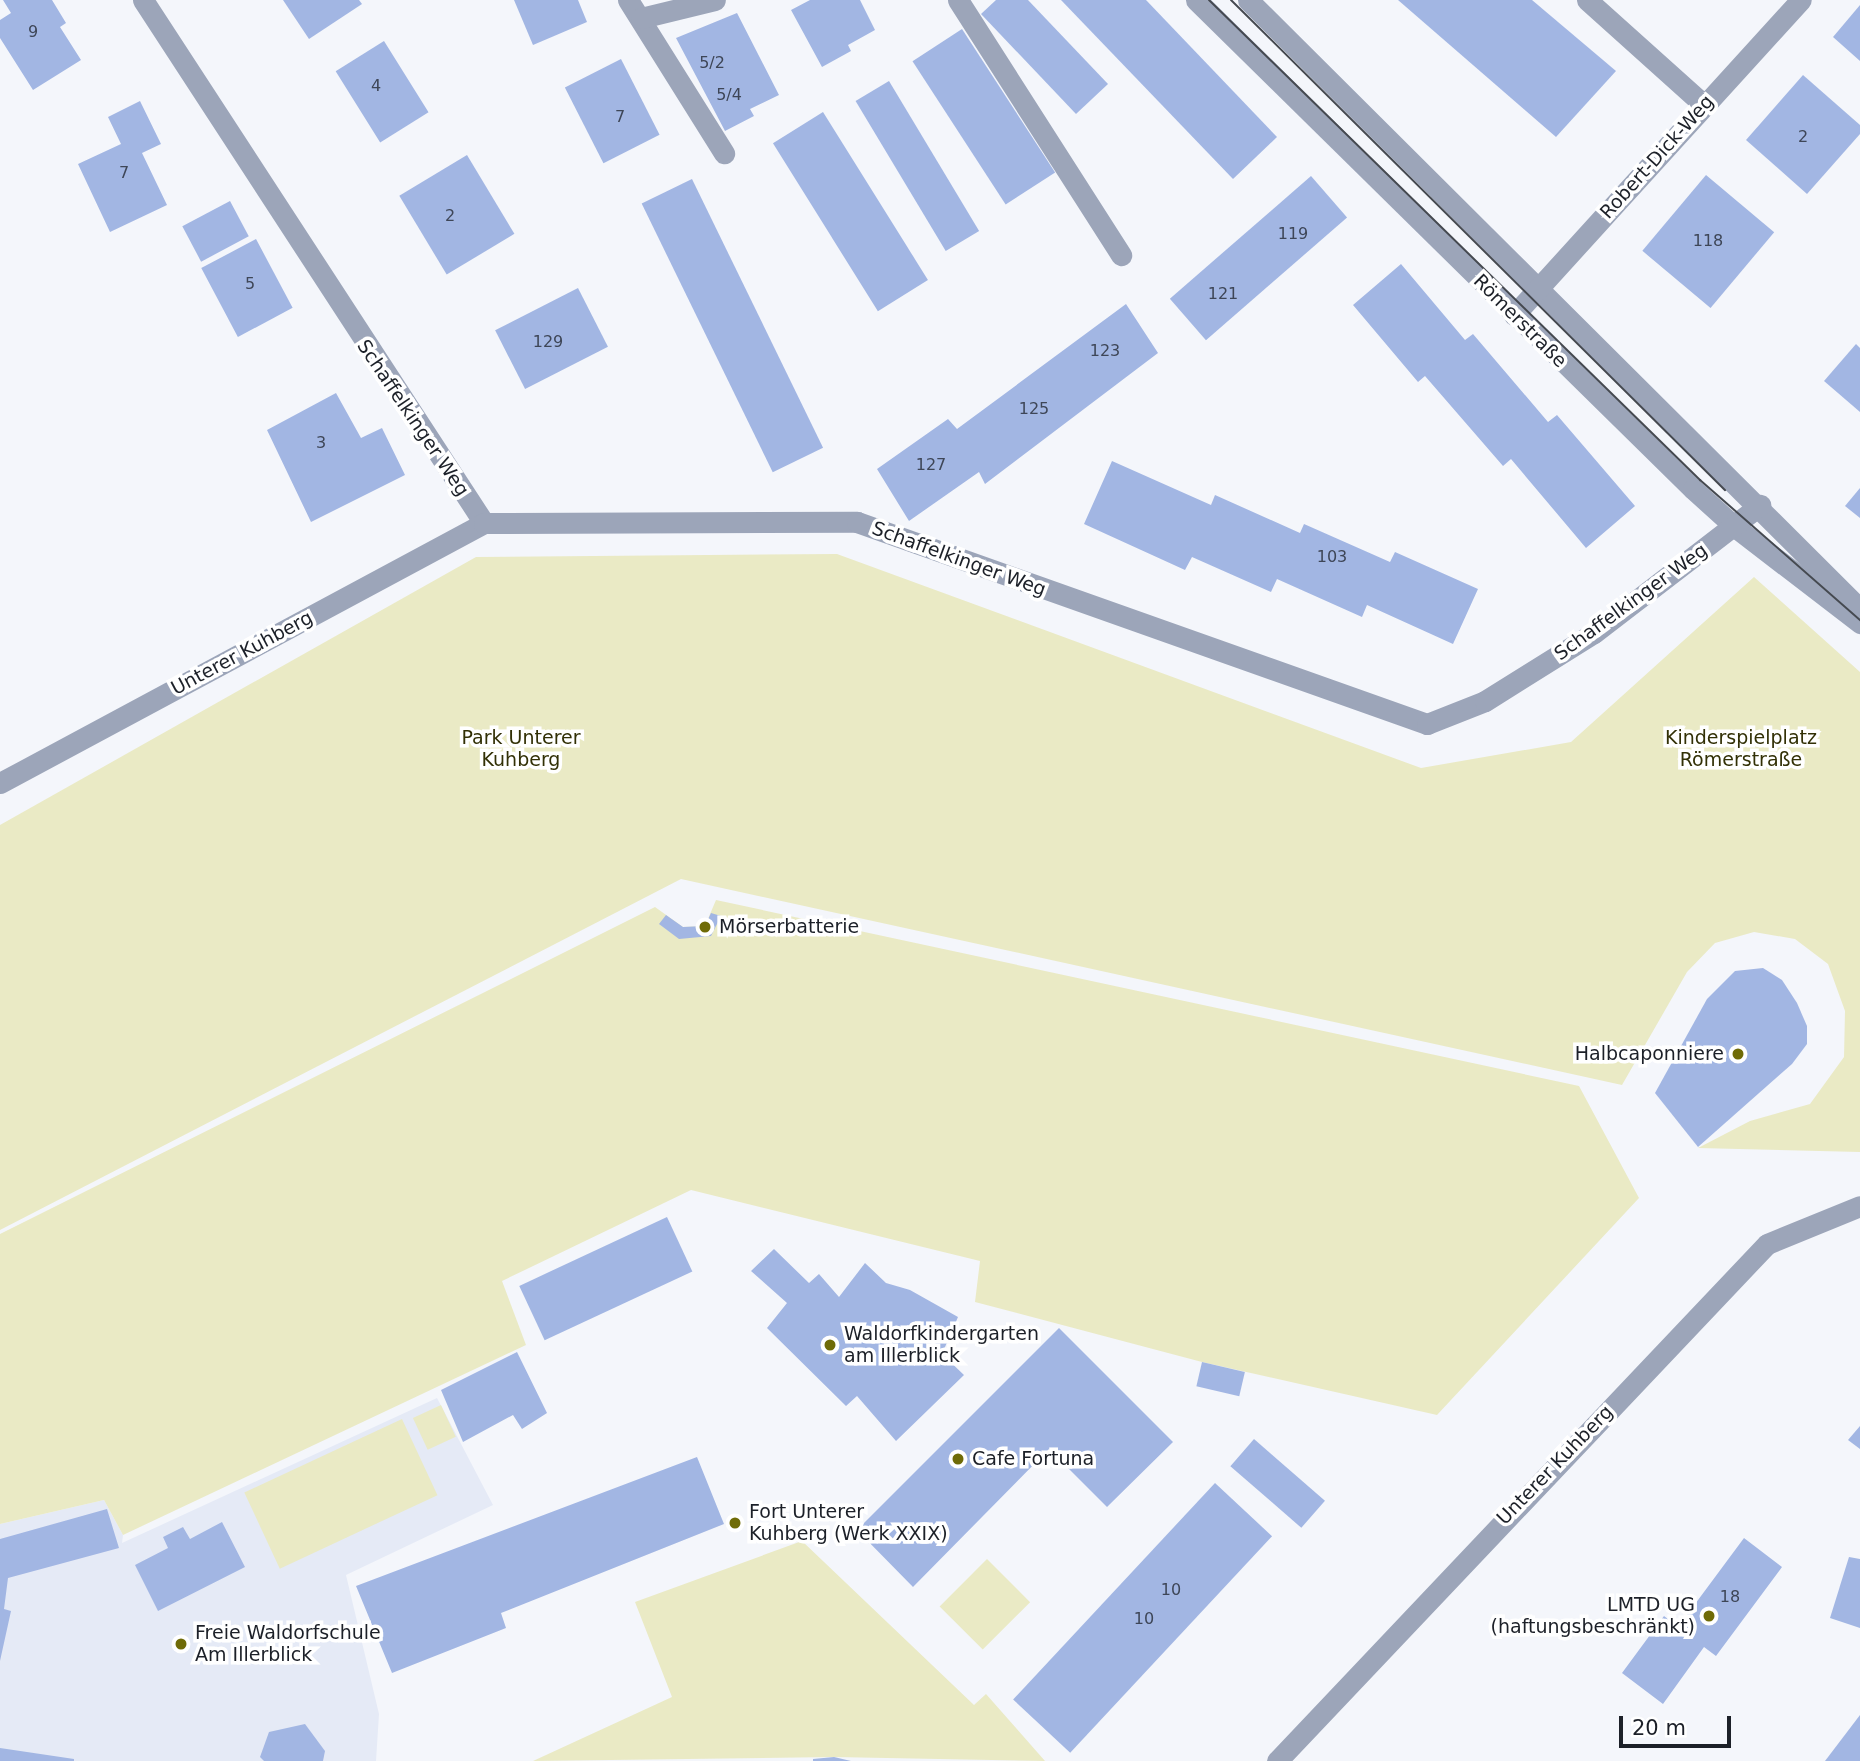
<!DOCTYPE html>
<html>
<head>
<meta charset="utf-8">
<style>
  body { margin:0 }
  #map { position:relative; width:1860px; height:1761px; overflow:hidden; background:#f4f6fb; font-family:"DejaVu Sans",sans-serif }
  div>[style] { position:absolute }
  .built>* { inset:0; background:#e5eaf6 }
  .green>* { inset:0; background:#eaeac5; transform-origin:0 0 }
  .building>* { inset:0; background:#a2b6e3; transform-origin:0 0 }
  .minor>* { height:21px; margin:-10.5px; padding:0 10.5px; transform-origin:10.5px; border-radius:10.5px; background:#9ca5b9 }
  .tram>* { height:2px; margin:-1px; padding:0 1px; transform-origin:1px; border-radius:1px; background:#454950 }
  .dots>* { width:19px; height:19px; translate:-50% -50%; box-sizing:border-box; border:4px solid #fff; border-radius:50% }
  span { translate:-50% -50%; white-space:nowrap; text-align:center; line-height:1.15; -webkit-text-stroke:7px #fff; paint-order:stroke }
  .number-label { font-size:16px; color:#3e4657 }
  .number-label span { -webkit-text-stroke-width:0 }
  .street-label { font-size:19px; color:#1c2028 }
  .park-label { font-size:19px; color:#323006 }
  .poi-label { font-size:19px; color:#1c2028 }
  .left { translate:0 -50%; text-align:left }
  .right { translate:-100% -50%; text-align:right }
  .scale { position:absolute; left:1619px; top:1716px; width:112px; height:32px; box-sizing:border-box; border:4px solid #1c2028; border-top:0; padding-left:9px; font-size:21px; line-height:24px; white-space:nowrap; color:#1c2028; -webkit-text-stroke:5px #fff; paint-order:stroke }
</style>
</head>
<body>
<div id="map">
  <div class="built">
    <i style="clip-path:polygon(437px 1398px,493px 1505px,346px 1575px,379px 1714px,376px 1761px,0 1761px,0 1524px,104px 1500px,123px 1535px,122px 1543px)"></i>
  </div>
  <div class="green">
    <i style="clip-path:polygon(837px 554px,1421px 768px,1571px 742px,1754px 577px,1860px 672px,1860px 1152px,1698px 1148px,1750px 1121px,1810px 1104px,1844px 1057px,1845px 1011px,1828px 964px,1795px 939px,1754px 932px,1715px 943px,1687px 972px,1622px 1085px,681px 879px,0 1230px,0 825px,476px 557px)"></i>
    <i style="clip-path:polygon(716px 900px,1579px 1086px,1639px 1198px,1437px 1415px,1202px 1362px,975px 1302px,980px 1261px,691px 1190px,502px 1281px,526px 1345px,123px 1535px,104px 1500px,0 1524px,0 1234px,655px 907px,683px 927px,705px 926px)"></i>
    <i style="left:441px;top:1405px;width:35px;height:31px;rotate:65deg"></i>
    <i style="left:402px;top:1419px;width:84px;height:174px;rotate:65deg"></i>
    <i style="clip-path:polygon(802px 1541px,974px 1705px,986px 1694px,1045px 1761px,834px 1757px,533px 1761px,672px 1697px,635px 1602px)"></i>
    <i style="left:987px;top:1559px;width:61px;height:67px;rotate:45deg"></i>
  </div>
  <div class="building">
    <i style="clip-path:polygon(3px 0,52px 0,66px 23px,60px 27px,81px 60px,33px 90px,0 38px,0 20px,11px 13px)"></i>
    <i style="clip-path:polygon(283px 0,359px 0,362px 4px,309px 39px)"></i>
    <i style="clip-path:polygon(514px 0,578px 0,587px 22px,533px 45px)"></i>
    <i style="clip-path:polygon(810px 0,860px 0,875px 30px,848px 45px,851px 51px,822px 67px,791px 10px)"></i>
    <i style="clip-path:polygon(996px 0,1028px 0,1108px 84px,1076px 114px,981px 14px)"></i>
    <i style="clip-path:polygon(1061px 0,1146px 0,1277px 137px,1233px 179px)"></i>
    <i style="clip-path:polygon(1398px 0,1532px 0,1616px 71px,1556px 137px)"></i>
    <i style="clip-path:polygon(1860px 5px,1860px 61px,1833px 37px)"></i>
    <i style="clip-path:polygon(737px 13px,779px 95px,750px 109px,754px 116px,725px 131px,676px 38px)"></i>
    <i style="left:962px;top:29px;width:171px;height:59px;rotate:57deg"></i>
    <i style="left:384px;top:41px;width:84px;height:57px;rotate:58deg"></i>
    <i style="left:621px;top:59px;width:85px;height:63px;rotate:63deg"></i>
    <i style="clip-path:polygon(1803px 75px,1860px 125px,1860px 134px,1807px 194px,1746px 140px)"></i>
    <i style="left:889px;top:81px;width:175px;height:39px;rotate:59deg"></i>
    <i style="clip-path:polygon(140px 101px,161px 144px,142px 153px,167px 205px,110px 232px,78px 164px,121px 144px,108px 117px)"></i>
    <i style="left:823px;top:112px;width:198px;height:59px;rotate:58deg"></i>
    <i style="left:467px;top:155px;width:92px;height:79px;rotate:59deg"></i>
    <i style="left:1706px;top:175px;width:89px;height:99px;rotate:40deg"></i>
    <i style="left:1311px;top:176px;width:55px;height:187px;rotate:49deg"></i>
    <i style="left:692px;top:179px;width:299px;height:56px;rotate:64deg"></i>
    <i style="left:230px;top:201px;width:40px;height:54px;rotate:62deg"></i>
    <i style="left:256px;top:239px;width:78px;height:62px;rotate:62deg"></i>
    <i style="clip-path:polygon(1401px 264px,1465px 340px,1473px 334px,1548px 422px,1557px 415px,1635px 506px,1586px 548px,1511px 459px,1503px 466px,1425px 376px,1418px 382px,1353px 305px)"></i>
    <i style="left:578px;top:288px;width:66px;height:93px;rotate:63deg"></i>
    <i style="clip-path:polygon(1126px 304px,1158px 353px,985px 484px,979px 472px,909px 521px,877px 469px,948px 419px,957px 429px)"></i>
    <i style="clip-path:polygon(1856px 344px,1860px 348px,1860px 412px,1824px 381px)"></i>
    <i style="clip-path:polygon(336px 393px,361px 438px,382px 428px,405px 475px,311px 522px,267px 430px)"></i>
    <i style="clip-path:polygon(1112px 461px,1211px 505px,1215px 495px,1300px 533px,1304px 524px,1390px 562px,1395px 552px,1478px 589px,1453px 644px,1367px 605px,1362px 617px,1277px 579px,1271px 592px,1192px 557px,1185px 570px,1084px 524px)"></i>
    <i style="clip-path:polygon(1860px 488px,1860px 518px,1845px 506px)"></i>
    <i style="clip-path:polygon(711px 913px,721px 916px,711px 936px,679px 939px,659px 924px,666px 915px,683px 927px,705px 926px)"></i>
    <i style="clip-path:polygon(1763px 968px,1782px 980px,1797px 1003px,1807px 1026px,1807px 1044px,1792px 1064px,1698px 1147px,1655px 1093px,1707px 999px,1735px 971px)"></i>
    <i style="left:667px;top:1217px;width:60px;height:163px;rotate:65deg"></i>
    <i style="clip-path:polygon(774px 1249px,809px 1283px,819px 1274px,839px 1297px,865px 1263px,886px 1283px,910px 1290px,958px 1317px,942px 1354px,964px 1375px,896px 1441px,857px 1396px,846px 1406px,767px 1328px,787px 1303px,751px 1271px)"></i>
    <i style="clip-path:polygon(1059px 1328px,1173px 1442px,1107px 1507px,1049px 1449px,913px 1587px,857px 1530px)"></i>
    <i style="clip-path:polygon(517px 1352px,547px 1413px,522px 1429px,513px 1415px,463px 1442px,441px 1390px)"></i>
    <i style="left:1202px;top:1362px;width:44px;height:25px;rotate:13deg"></i>
    <i style="clip-path:polygon(1860px 1426px,1860px 1449px,1848px 1440px)"></i>
    <i style="left:1254px;top:1439px;width:94px;height:36px;rotate:41deg"></i>
    <i style="clip-path:polygon(697px 1457px,724px 1524px,501px 1613px,506px 1628px,392px 1673px,356px 1586px)"></i>
    <i style="left:1215px;top:1483px;width:78px;height:296px;rotate:43deg"></i>
    <i style="clip-path:polygon(107px 1509px,119px 1548px,8px 1578px,4px 1609px,11px 1611px,0 1661px,0 1539px)"></i>
    <i style="clip-path:polygon(222px 1522px,245px 1567px,158px 1611px,135px 1565px,168px 1548px,163px 1537px,183px 1527px,190px 1539px)"></i>
    <i style="clip-path:polygon(1744px 1538px,1782px 1567px,1716px 1656px,1704px 1647px,1663px 1704px,1622px 1673px,1664px 1616px,1678px 1627px)"></i>
    <i style="clip-path:polygon(1849px 1557px,1860px 1559px,1860px 1628px,1830px 1618px)"></i>
    <i style="clip-path:polygon(1860px 1715px,1860px 1761px,1825px 1761px)"></i>
    <i style="clip-path:polygon(305px 1724px,325px 1751px,323px 1761px,264px 1761px,260px 1757px,269px 1732px)"></i>
    <i style="clip-path:polygon(0 1748px,74px 1759px,74px 1761px,0 1761px)"></i>
    <i style="clip-path:polygon(834px 1757px,851px 1761px,813px 1761px,813px 1759px)"></i>
  </div>
  <div class="minor">
    <i style="left:143px;top:0;width:624px;rotate:56.9deg"></i>
    <i style="left:628px;top:0;width:181px;rotate:57.9deg"></i>
    <i style="left:958px;top:0;width:303px;rotate:57.4deg"></i>
    <i style="left:1196px;top:0;width:697px;rotate:44.54deg"></i>
    <i style="left:1693px;top:489px;width:57px;rotate:42.1deg"></i>
    <i style="left:1735px;top:527px;width:158px;rotate:37.5deg"></i>
    <i style="left:1248px;top:0;width:858px;rotate:44.86deg"></i>
    <i style="left:1587px;top:0;width:157px;rotate:41.9deg"></i>
    <i style="left:641px;top:18px;width:76px;rotate:-13.7deg"></i>
    <i style="left:1514px;top:315px;width:426px;rotate:-47.7deg"></i>
    <i style="left:0;top:783px;width:549px;rotate:-28.24deg"></i>
    <i style="left:484px;top:523px;width:373px;rotate:-0.2deg"></i>
    <i style="left:857px;top:522px;width:605px;rotate:19.51deg"></i>
    <i style="left:1427px;top:724px;width:62px;rotate:-21.6deg"></i>
    <i style="left:1485px;top:701px;width:128px;rotate:-32deg"></i>
    <i style="left:1594px;top:633px;width:210px;rotate:-37.6deg"></i>
    <i style="left:1277px;top:1761px;width:712px;rotate:-46.54deg"></i>
    <i style="left:1767px;top:1244px;width:100px;rotate:-22.2deg"></i>
  </div>
  <div class="tram">
    <i style="left:1209px;top:0;width:687px;rotate:44.35deg"></i>
    <i style="left:1700px;top:480px;width:213px;rotate:41.2deg"></i>
    <i style="left:1231px;top:0;width:696px;rotate:44.77deg"></i>
  </div>
  <div class="dots">
    <i style="left:705px;top:927px;background:#6f6b07"></i>
    <i style="left:1738px;top:1054px;background:#6f6b07"></i>
    <i style="left:830px;top:1345px;background:#6f6b07"></i>
    <i style="left:958px;top:1459px;background:#6f6b07"></i>
    <i style="left:735px;top:1523px;background:#6f6b07"></i>
    <i style="left:1709px;top:1616px;background:#6f6b07"></i>
    <i style="left:181px;top:1644px;background:#6f6b07"></i>
  </div>
  <div class="number-label">
    <span style="left:33px;top:32px">9</span>
    <span style="left:712px;top:63px">5/2</span>
    <span style="left:376px;top:86px">4</span>
    <span style="left:729px;top:95px">5/4</span>
    <span style="left:620px;top:117px">7</span>
    <span style="left:1803px;top:137px">2</span>
    <span style="left:124px;top:173px">7</span>
    <span style="left:450px;top:216px">2</span>
    <span style="left:1293px;top:234px">119</span>
    <span style="left:1708px;top:241px">118</span>
    <span style="left:250px;top:284px">5</span>
    <span style="left:1223px;top:294px">121</span>
    <span style="left:548px;top:342px">129</span>
    <span style="left:1105px;top:351px">123</span>
    <span style="left:1034px;top:409px">125</span>
    <span style="left:321px;top:443px">3</span>
    <span style="left:931px;top:465px">127</span>
    <span style="left:1332px;top:557px">103</span>
    <span style="left:1171px;top:1590px">10</span>
    <span style="left:1730px;top:1597px">18</span>
    <span style="left:1144px;top:1619px">10</span>
  </div>
  <div class="street-label">
    <span style="left:1657px;top:157px;rotate:-48deg">Robert-Dick-Weg</span>
    <span style="left:1520px;top:321px;rotate:45deg">Römerstraße</span>
    <span style="left:413px;top:418px;rotate:56deg">Schaffelkinger Weg</span>
    <span style="left:959px;top:559px;rotate:20deg">Schaffelkinger Weg</span>
    <span style="left:1631px;top:602px;rotate:-36deg">Schaffelkinger Weg</span>
    <span style="left:242px;top:653px;rotate:-28deg">Unterer Kuhberg</span>
    <span style="left:1555px;top:1465px;rotate:-46deg">Unterer Kuhberg</span>
  </div>
  <div class="park-label">
    <span style="left:521px;top:749px">Park Unterer<br>Kuhberg</span>
    <span style="left:1741px;top:749px">Kinderspielplatz<br>Römerstraße</span>
  </div>
  <div class="poi-label">
    <span class="left" style="left:719px;top:927px">Mörserbatterie</span>
    <span class="right" style="left:1724px;top:1054px">Halbcaponniere</span>
    <span class="left" style="left:844px;top:1345px">Waldorfkindergarten<br>am Illerblick</span>
    <span class="left" style="left:972px;top:1459px">Cafe Fortuna</span>
    <span class="left" style="left:749px;top:1523px">Fort Unterer<br>Kuhberg (Werk XXIX)</span>
    <span class="right" style="left:1695px;top:1616px">LMTD UG<br>(haftungsbeschränkt)</span>
    <span class="left" style="left:195px;top:1644px">Freie Waldorfschule<br>Am Illerblick</span>
  </div>
  <div class="scale">20 m</div>
</div>
</body>
</html>
